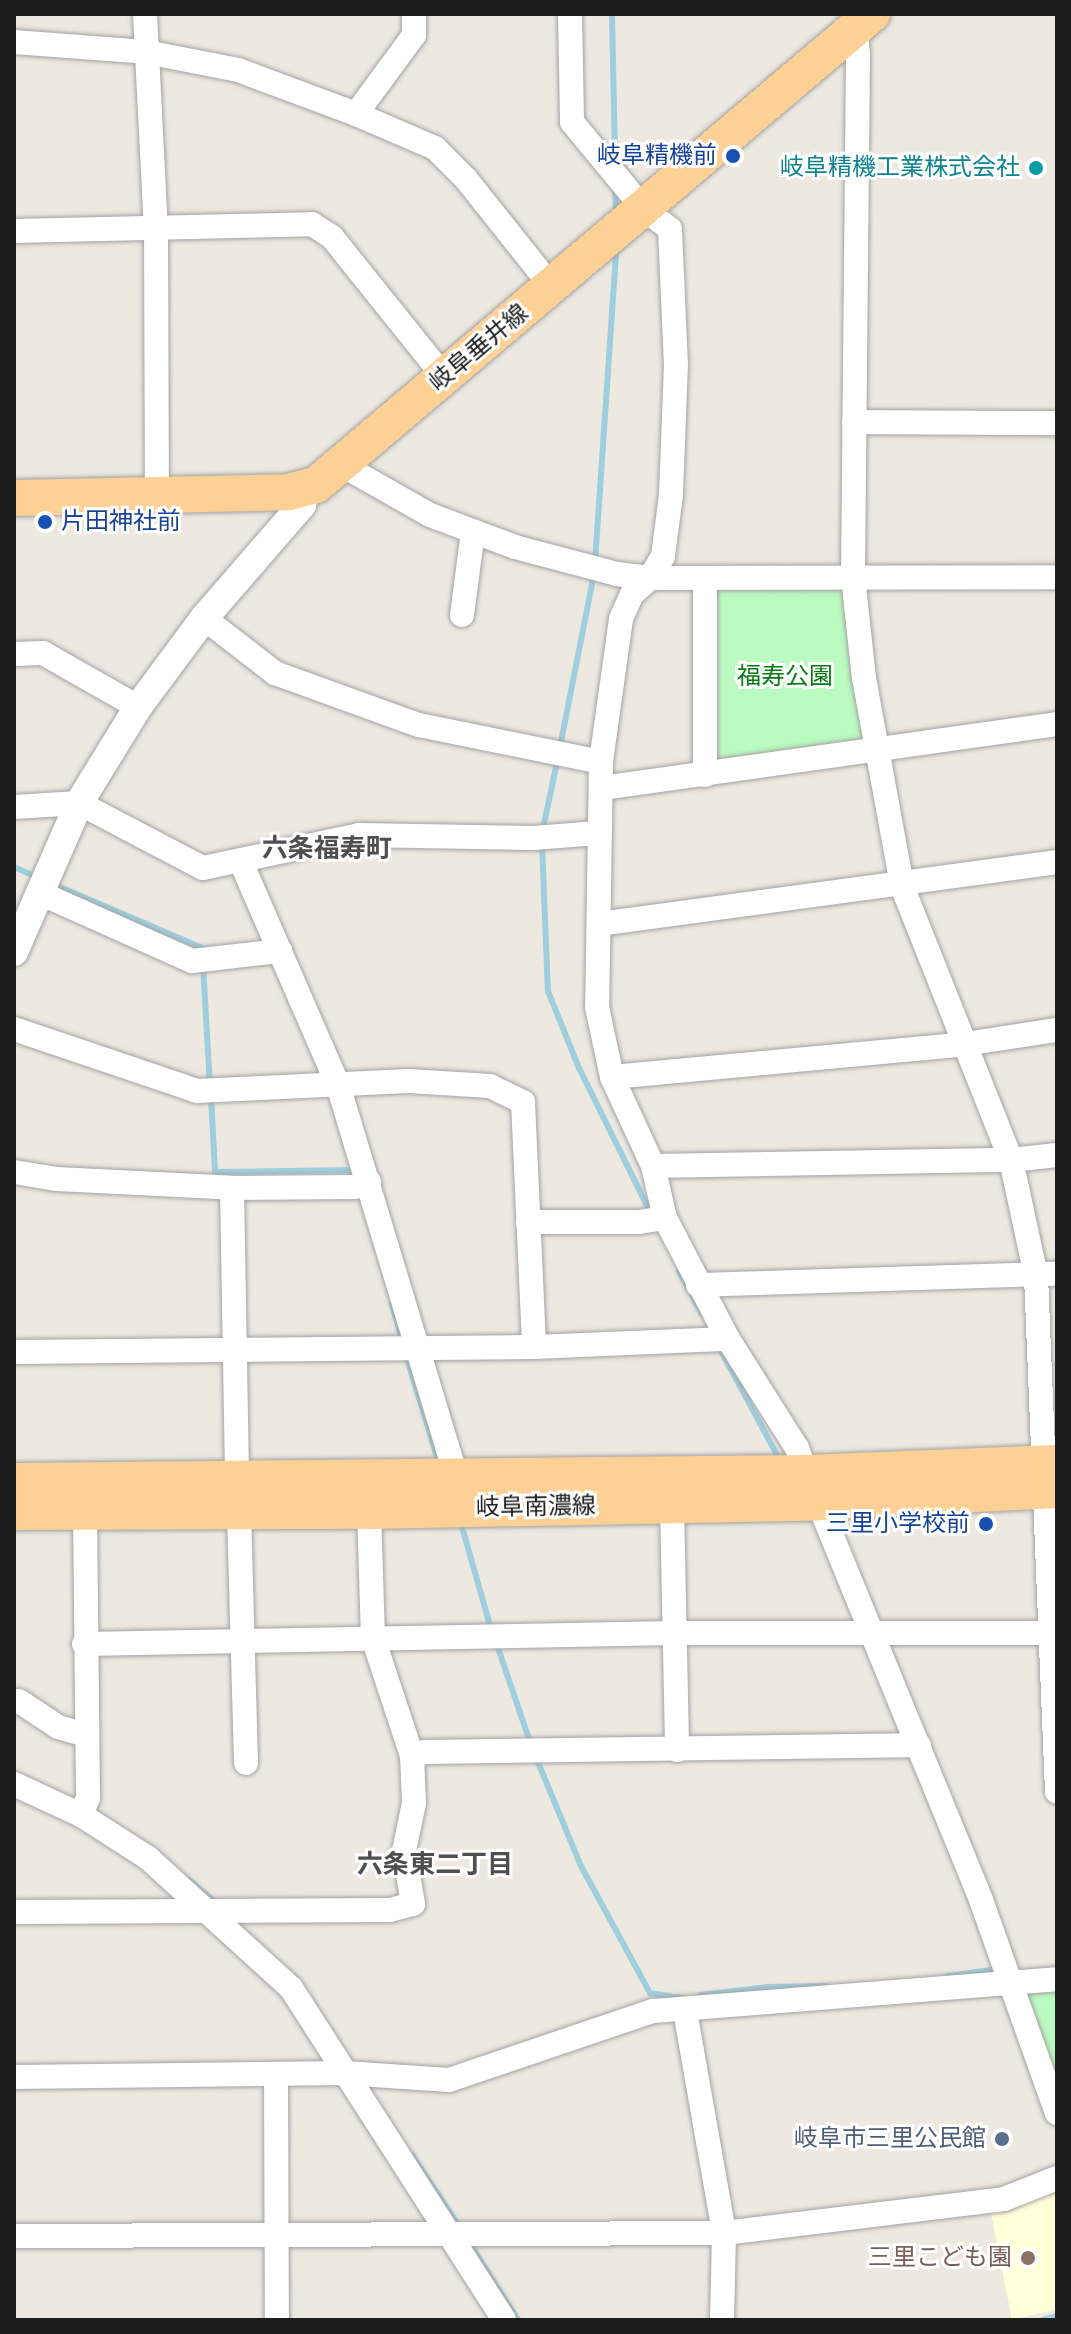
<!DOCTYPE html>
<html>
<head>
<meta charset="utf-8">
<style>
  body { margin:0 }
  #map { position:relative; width:1071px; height:2334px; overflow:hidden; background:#ede9e1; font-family:"Fira Sans","Noto Sans JP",sans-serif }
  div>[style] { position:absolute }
  .education>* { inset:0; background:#ffffd8 }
  .park>* { inset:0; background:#bbfac0 }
  .stream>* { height:6px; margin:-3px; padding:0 3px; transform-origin:3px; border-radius:3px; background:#9fcedd }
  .roads { filter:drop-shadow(0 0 2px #a3a3a3) drop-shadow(0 0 2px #a3a3a3) }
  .minor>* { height:24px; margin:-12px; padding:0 12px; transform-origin:12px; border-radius:12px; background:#fff }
  .tertiary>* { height:28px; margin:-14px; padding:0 14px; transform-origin:14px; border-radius:14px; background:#fff }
  .primary>* { height:36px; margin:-18px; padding:0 18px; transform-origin:18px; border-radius:18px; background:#fdd196 }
  .dots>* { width:22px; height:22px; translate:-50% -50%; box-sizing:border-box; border:4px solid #fff; border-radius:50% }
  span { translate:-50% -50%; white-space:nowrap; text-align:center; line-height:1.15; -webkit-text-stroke:6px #fff; paint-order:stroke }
  .transit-label { font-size:24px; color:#164399 }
  .right { translate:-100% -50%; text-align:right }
  .left { translate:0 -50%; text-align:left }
  .culture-label { font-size:24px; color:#0d838f }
  .street-label { font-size:24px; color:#1c1c1c }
  .park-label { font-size:24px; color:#097a13 }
  .service-label { font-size:24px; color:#4e5e75 }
  .education-label { font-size:24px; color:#785e54 }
  .neighbourhood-label { font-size:26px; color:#4f4f4f; font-weight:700 }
  .frame { position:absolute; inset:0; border:16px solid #1c1c1c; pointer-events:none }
</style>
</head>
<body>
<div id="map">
  <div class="education">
    <i style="clip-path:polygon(1057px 2183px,1057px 2309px,1012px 2320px,990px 2208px)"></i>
  </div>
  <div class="park">
    <i style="clip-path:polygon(851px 581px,871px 744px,709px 770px,708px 582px)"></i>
    <i style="clip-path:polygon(1057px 1992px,1057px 2084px,1021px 1993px)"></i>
  </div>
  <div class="stream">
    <i style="left:612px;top:14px;width:149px;rotate:88.8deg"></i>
    <i style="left:615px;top:186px;width:29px;rotate:88deg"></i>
    <i style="left:595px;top:562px;width:313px;rotate:-86.1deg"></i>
    <i style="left:560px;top:747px;width:177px;rotate:-78.9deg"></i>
    <i style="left:542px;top:833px;width:77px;rotate:-78deg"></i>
    <i style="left:542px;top:844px;width:147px;rotate:87.7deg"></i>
    <i style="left:548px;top:991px;width:83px;rotate:68.1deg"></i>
    <i style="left:579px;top:1068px;width:163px;rotate:63.7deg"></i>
    <i style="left:14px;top:867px;width:27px;rotate:24deg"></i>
    <i style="left:53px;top:884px;width:162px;rotate:23.2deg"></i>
    <i style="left:202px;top:948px;width:6px;rotate:81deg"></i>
    <i style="left:203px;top:965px;width:121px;rotate:86.7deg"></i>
    <i style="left:211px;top:1097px;width:75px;rotate:86.9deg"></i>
    <i style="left:215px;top:1172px;width:141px;rotate:-0.8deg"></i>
    <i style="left:679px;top:1271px;width:49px;rotate:61.9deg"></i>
    <i style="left:392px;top:1304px;width:41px;rotate:74.6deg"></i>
    <i style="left:718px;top:1345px;width:125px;rotate:61.8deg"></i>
    <i style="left:406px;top:1355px;width:116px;rotate:73deg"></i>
    <i style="left:460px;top:1520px;width:116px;rotate:74.1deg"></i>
    <i style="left:496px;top:1642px;width:109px;rotate:71.2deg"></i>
    <i style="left:535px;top:1755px;width:120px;rotate:67.5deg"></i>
    <i style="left:581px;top:1866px;width:145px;rotate:61.5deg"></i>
    <i style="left:650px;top:1993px;width:32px;rotate:9deg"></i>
    <i style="left:189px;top:1880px;width:38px;rotate:40deg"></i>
    <i style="left:948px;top:1976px;width:44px;rotate:-7.8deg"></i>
    <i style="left:701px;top:1995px;width:67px;rotate:-6.8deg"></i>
    <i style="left:768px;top:1987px;width:57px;rotate:-1deg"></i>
    <i style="left:412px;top:2155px;width:89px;rotate:56.5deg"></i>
    <i style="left:469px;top:2242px;width:92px;rotate:57.9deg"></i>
    <i style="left:1043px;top:2320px;width:15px;rotate:-16deg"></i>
  </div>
  <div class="roads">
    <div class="minor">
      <i style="left:145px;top:14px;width:215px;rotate:87.1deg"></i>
      <i style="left:156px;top:229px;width:266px;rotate:89.8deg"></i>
      <i style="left:570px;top:14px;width:108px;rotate:88.9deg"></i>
      <i style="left:572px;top:122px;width:112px;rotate:50.5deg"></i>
      <i style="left:643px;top:208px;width:34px;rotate:38deg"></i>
      <i style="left:670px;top:229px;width:135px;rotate:87.5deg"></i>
      <i style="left:676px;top:364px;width:131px;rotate:92.2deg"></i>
      <i style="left:671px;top:495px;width:62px;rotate:97.5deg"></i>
      <i style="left:663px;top:556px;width:26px;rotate:121deg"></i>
      <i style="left:650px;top:578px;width:24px;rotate:138deg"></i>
      <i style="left:632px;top:594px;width:27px;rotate:114deg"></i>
      <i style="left:621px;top:619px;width:144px;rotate:98deg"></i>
      <i style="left:601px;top:762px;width:245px;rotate:90.9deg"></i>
      <i style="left:597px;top:1007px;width:72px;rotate:77.9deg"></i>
      <i style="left:612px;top:1077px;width:98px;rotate:65.3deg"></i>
      <i style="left:653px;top:1166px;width:53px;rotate:77deg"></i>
      <i style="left:665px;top:1218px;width:136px;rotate:62.5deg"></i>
      <i style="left:728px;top:1339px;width:129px;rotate:57.7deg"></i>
      <i style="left:797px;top:1448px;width:27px;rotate:70deg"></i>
      <i style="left:854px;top:20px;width:35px;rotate:83deg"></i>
      <i style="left:858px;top:55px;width:522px;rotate:90.55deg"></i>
      <i style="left:853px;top:577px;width:102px;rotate:83.8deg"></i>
      <i style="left:864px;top:678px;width:211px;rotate:79.6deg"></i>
      <i style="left:902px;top:886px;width:295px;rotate:68.3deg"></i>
      <i style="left:1011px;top:1160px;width:119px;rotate:77.8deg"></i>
      <i style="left:1036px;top:1276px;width:516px;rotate:87.67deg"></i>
      <i style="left:14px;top:42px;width:132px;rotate:4.3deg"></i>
      <i style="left:146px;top:52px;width:94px;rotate:11.1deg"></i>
      <i style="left:238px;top:70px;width:126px;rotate:20.4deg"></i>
      <i style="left:356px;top:114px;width:86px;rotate:23.3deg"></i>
      <i style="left:435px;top:148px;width:44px;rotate:45deg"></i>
      <i style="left:466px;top:179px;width:138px;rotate:51.5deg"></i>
      <i style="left:356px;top:114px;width:98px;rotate:-53.7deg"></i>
      <i style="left:414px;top:35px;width:21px;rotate:-90deg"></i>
      <i style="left:14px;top:231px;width:298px;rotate:-1.3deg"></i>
      <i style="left:312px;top:224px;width:24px;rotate:33deg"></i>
      <i style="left:332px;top:237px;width:179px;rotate:51.3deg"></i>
      <i style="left:854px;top:422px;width:203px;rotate:0.3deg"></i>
      <i style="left:342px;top:465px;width:101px;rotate:29.6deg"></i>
      <i style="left:430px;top:515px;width:91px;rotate:20.6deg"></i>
      <i style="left:515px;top:547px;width:106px;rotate:14.8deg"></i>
      <i style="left:617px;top:574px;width:33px;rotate:7deg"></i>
      <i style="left:650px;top:578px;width:407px;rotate:-0.1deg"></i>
      <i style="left:705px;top:579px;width:196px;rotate:90deg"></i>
      <i style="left:462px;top:615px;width:84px;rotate:-82.5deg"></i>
      <i style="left:204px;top:618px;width:90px;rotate:37.8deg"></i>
      <i style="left:275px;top:673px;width:153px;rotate:19.9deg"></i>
      <i style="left:419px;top:725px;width:186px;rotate:11.5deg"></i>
      <i style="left:14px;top:654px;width:29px;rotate:-2deg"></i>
      <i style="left:43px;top:653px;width:109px;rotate:29.6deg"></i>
      <i style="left:602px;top:788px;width:459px;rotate:-8deg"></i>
      <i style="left:14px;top:807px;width:65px;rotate:-3.5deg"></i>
      <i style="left:79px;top:803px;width:140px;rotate:27.7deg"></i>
      <i style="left:203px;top:868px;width:159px;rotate:-11.9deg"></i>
      <i style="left:359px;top:835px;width:174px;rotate:1deg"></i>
      <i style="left:533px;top:838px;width:65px;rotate:-4.4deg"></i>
      <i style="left:241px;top:862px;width:243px;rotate:66.5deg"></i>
      <i style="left:338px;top:1085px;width:411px;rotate:73.2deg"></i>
      <i style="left:40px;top:893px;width:167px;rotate:24.1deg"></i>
      <i style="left:192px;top:961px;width:89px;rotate:-6.5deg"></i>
      <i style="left:599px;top:924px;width:462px;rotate:-7.7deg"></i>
      <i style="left:14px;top:1029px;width:193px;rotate:18.7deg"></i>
      <i style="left:197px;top:1091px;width:212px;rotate:-2.7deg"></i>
      <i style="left:409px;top:1081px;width:81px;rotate:3.5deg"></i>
      <i style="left:490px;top:1086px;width:37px;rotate:26deg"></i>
      <i style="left:523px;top:1102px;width:245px;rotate:87.4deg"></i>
      <i style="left:612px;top:1077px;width:355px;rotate:-5.3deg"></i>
      <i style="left:965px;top:1044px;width:93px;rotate:-8.7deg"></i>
      <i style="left:653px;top:1166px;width:358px;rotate:-1deg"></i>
      <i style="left:1011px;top:1160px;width:46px;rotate:-6.2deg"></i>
      <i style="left:14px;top:1172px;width:44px;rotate:9.2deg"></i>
      <i style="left:57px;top:1179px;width:175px;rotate:2.9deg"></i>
      <i style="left:232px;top:1188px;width:123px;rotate:-0.5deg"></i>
      <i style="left:355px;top:1187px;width:15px;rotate:-20deg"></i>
      <i style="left:232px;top:1188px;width:292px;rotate:89deg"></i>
      <i style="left:528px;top:1222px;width:111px"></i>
      <i style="left:639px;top:1222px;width:26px;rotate:-9deg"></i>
      <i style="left:698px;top:1285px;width:359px;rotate:-1.8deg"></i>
      <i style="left:14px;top:1352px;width:520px;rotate:-0.55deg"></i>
      <i style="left:534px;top:1347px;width:194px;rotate:-2.4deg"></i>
      <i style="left:818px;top:1502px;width:430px;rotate:67.7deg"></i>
      <i style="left:981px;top:1900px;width:226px;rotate:70.4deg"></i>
      <i style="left:672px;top:1505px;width:245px;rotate:88.8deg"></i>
      <i style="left:239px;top:1512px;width:251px;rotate:88.4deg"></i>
      <i style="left:84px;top:1644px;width:591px;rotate:-1.07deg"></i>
      <i style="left:675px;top:1633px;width:382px"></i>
      <i style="left:19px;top:1701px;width:47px;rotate:33.7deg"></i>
      <i style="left:58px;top:1727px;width:29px;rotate:16deg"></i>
      <i style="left:412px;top:1756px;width:13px;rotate:-18deg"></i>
      <i style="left:424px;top:1752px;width:495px;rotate:-0.8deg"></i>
      <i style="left:14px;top:1784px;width:74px;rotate:24.8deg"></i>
      <i style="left:81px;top:1815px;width:80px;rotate:32.7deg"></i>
      <i style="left:148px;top:1858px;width:193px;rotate:42.3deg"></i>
      <i style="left:291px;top:1988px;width:394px;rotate:57.3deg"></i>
      <i style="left:81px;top:1815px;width:18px;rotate:-68deg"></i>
      <i style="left:88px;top:1798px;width:285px;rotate:-90.6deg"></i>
      <i style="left:14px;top:1912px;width:376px;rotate:-0.3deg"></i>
      <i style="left:390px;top:1910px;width:24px;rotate:-15deg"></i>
      <i style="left:413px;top:1904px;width:54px;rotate:-99.6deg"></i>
      <i style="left:404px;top:1851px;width:49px;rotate:-78.2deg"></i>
      <i style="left:414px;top:1803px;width:47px;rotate:-92.4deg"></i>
      <i style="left:412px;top:1756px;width:124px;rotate:-108.3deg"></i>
      <i style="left:373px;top:1638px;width:127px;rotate:-91.8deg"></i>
      <i style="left:685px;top:2011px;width:225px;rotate:80deg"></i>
      <i style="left:724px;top:2233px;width:87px;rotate:91.3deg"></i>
      <i style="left:276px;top:2074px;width:246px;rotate:89.8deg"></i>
      <i style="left:14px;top:2077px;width:330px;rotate:-0.7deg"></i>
      <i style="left:344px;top:2073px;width:105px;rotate:3.8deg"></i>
      <i style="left:449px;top:2080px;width:215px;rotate:-18.7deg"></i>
      <i style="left:653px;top:2011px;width:405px;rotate:-4.5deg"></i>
      <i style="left:14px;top:2236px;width:710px;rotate:-0.24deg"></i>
      <i style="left:724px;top:2233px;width:282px;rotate:-6.9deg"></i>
      <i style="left:1004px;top:2199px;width:57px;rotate:-21.6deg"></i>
    </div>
    <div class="tertiary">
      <i style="left:14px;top:952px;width:163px;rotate:-66.4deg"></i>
      <i style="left:79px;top:803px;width:113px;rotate:-58.4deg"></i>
      <i style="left:138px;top:707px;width:111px;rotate:-53.4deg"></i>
      <i style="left:204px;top:618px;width:150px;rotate:-49.1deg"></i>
      <i style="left:302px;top:505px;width:17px;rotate:-80deg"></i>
    </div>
    <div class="primary">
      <i style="left:14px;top:498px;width:275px;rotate:-1.2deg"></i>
      <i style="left:289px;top:492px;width:28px;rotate:-15deg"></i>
      <i style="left:316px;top:485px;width:729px;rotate:-40.27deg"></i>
      <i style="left:14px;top:1481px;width:792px;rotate:-0.58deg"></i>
      <i style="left:806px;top:1473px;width:251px;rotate:-2.3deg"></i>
      <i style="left:14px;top:1512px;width:355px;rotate:-0.2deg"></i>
      <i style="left:369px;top:1511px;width:449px;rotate:-1.1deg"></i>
      <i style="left:818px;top:1502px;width:239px;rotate:-2.9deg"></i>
    </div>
  </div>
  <div class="dots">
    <i style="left:733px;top:156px;background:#1a4fb4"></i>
    <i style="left:1036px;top:168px;background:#0f9aa8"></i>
    <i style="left:45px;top:522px;background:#1a4fb4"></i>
    <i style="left:986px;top:1524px;background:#1a4fb4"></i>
    <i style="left:1002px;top:2139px;background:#5c6f8a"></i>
    <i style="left:1028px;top:2258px;background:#8d6e63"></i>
  </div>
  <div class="transit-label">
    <span class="right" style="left:717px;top:156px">岐阜精機前</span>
    <span class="left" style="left:61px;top:522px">片田神社前</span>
    <span class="right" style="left:970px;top:1524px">三里小学校前</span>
  </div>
  <div class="culture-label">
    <span class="right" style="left:1020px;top:168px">岐阜精機工業株式会社</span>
  </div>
  <div class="street-label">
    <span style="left:479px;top:348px;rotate:-40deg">岐阜垂井線</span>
    <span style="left:536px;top:1507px;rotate:-1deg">岐阜南濃線</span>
  </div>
  <div class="park-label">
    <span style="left:785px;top:677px">福寿公園</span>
  </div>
  <div class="service-label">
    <span class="right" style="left:986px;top:2139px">岐阜市三里公民館</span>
  </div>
  <div class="education-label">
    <span class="right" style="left:1012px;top:2258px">三里こども園</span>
  </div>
  <div class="neighbourhood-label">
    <span style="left:327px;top:849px">六条福寿町</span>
    <span style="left:435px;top:1865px">六条東二丁目</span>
  </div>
  <div class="frame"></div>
</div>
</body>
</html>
